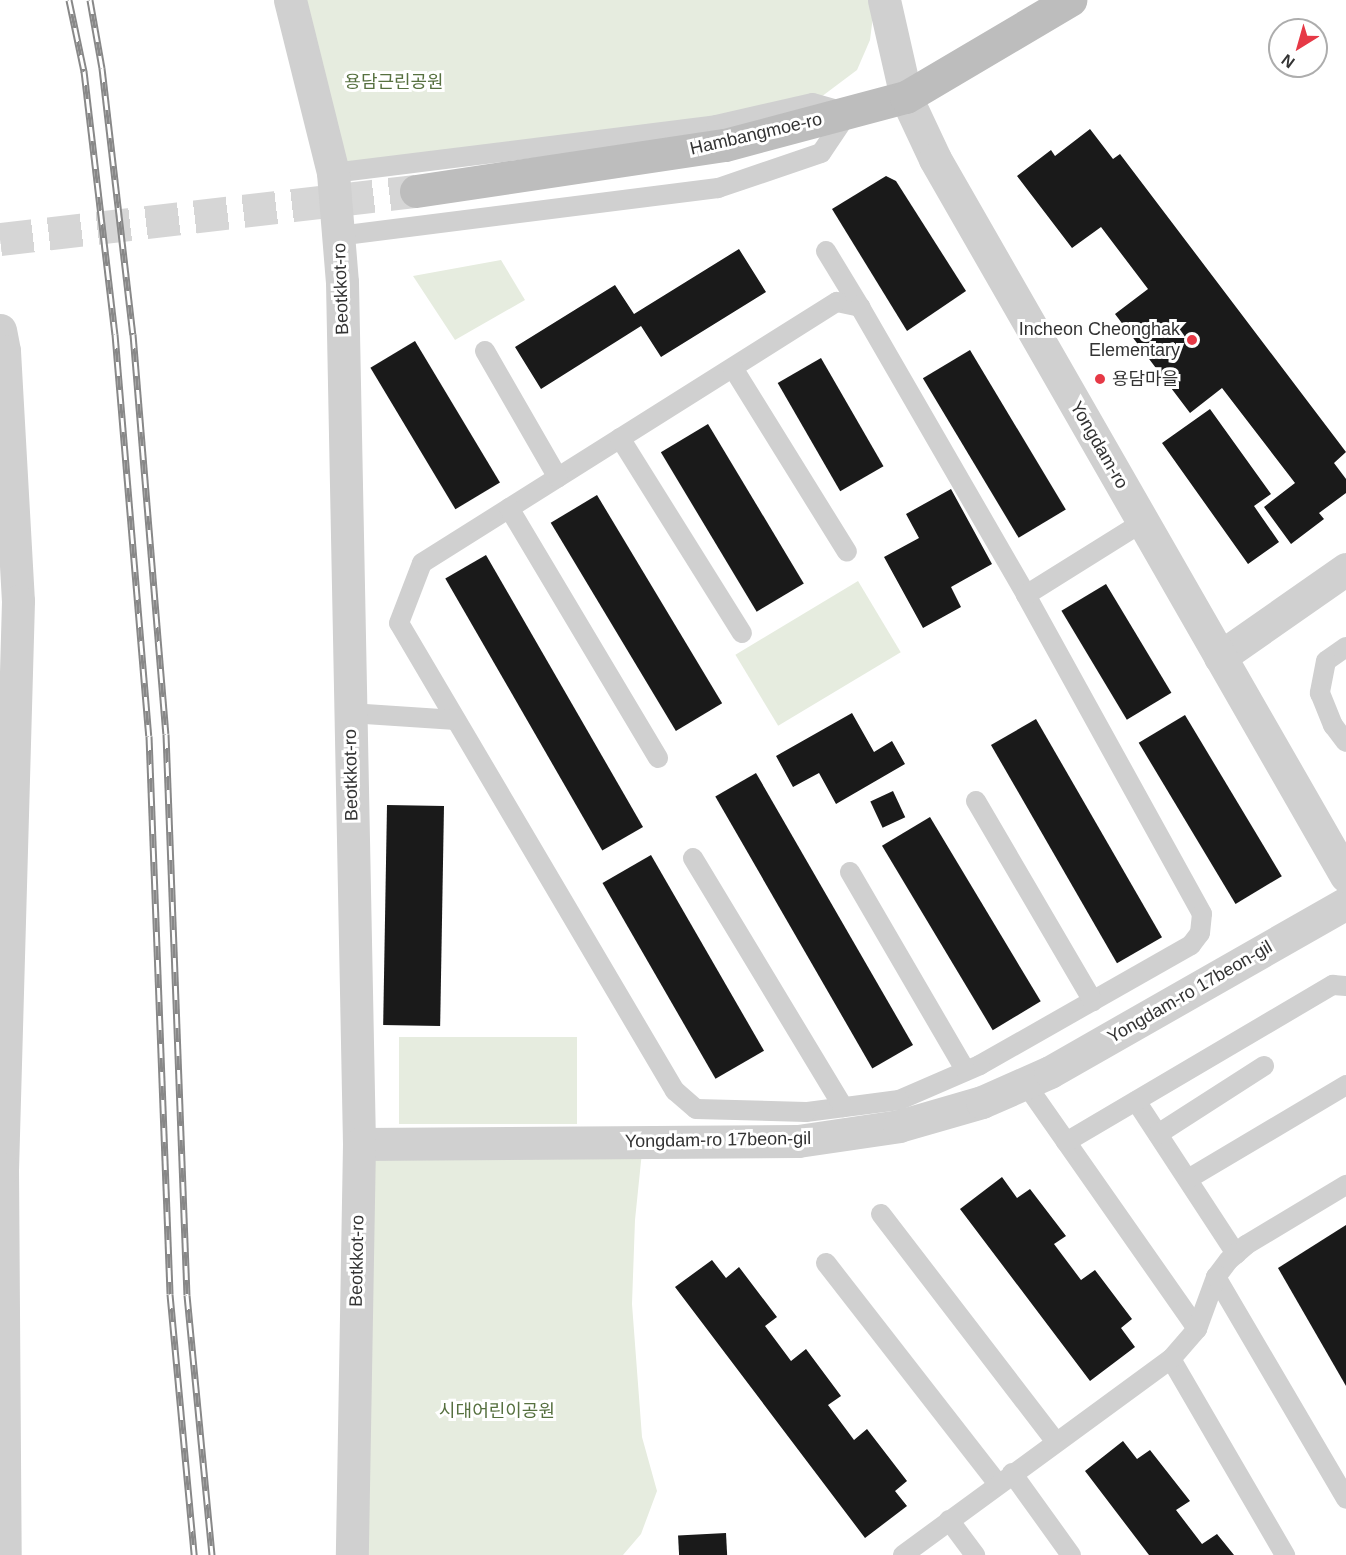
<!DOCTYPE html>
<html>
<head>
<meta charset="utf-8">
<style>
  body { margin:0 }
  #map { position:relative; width:1346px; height:1555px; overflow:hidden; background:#fff; font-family:Arial,"Noto Sans KR",sans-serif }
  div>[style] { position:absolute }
  .green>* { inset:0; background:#e6ecdf; transform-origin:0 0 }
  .building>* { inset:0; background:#1a1a1a; transform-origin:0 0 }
  .secondary-tunnel>* { height:33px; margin-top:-16.5px; transform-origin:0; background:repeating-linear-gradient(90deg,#d6d6d6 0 33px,transparent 0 49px) }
  .service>* { height:20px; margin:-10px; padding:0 10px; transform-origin:10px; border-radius:10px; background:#d0d0d0 }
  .minor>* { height:33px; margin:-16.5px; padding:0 16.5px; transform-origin:16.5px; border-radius:16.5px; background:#d0d0d0 }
  .tertiary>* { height:33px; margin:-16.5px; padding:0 16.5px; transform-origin:16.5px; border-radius:16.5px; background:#d0d0d0 }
  .secondary>* { height:33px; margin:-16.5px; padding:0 16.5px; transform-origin:16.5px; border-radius:16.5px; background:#bdbdbd }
  .rail>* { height:7px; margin-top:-3.5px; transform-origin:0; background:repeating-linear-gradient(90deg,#fff 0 14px,#888 0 28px); box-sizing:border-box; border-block:2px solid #888 }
  .dots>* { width:16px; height:16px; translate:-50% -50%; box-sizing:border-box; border:3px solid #fff; border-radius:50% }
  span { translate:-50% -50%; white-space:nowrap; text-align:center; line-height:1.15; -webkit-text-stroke:6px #fff; paint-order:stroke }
  .park-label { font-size:18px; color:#56703f }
  .street-label { font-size:18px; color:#333 }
  .poi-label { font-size:18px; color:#333 }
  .right { translate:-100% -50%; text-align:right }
  .left { translate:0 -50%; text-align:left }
  .north { position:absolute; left:1268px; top:18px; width:60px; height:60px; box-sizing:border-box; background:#fff; border:2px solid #adadad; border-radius:50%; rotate:217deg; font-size:16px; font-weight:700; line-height:24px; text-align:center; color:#333 }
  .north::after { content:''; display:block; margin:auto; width:21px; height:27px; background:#e63946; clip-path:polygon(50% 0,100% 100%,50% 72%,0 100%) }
</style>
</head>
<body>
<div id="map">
  <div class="green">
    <i style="clip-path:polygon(288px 0,875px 0,870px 40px,857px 70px,813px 103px,333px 173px)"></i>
    <i style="clip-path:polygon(501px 260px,525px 300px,455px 340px,413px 276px)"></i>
    <i style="left:858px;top:581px;width:83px;height:143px;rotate:59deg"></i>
    <i style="left:399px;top:1037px;width:178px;height:87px"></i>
    <i style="clip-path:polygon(643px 1142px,635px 1220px,632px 1304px,642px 1437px,657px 1491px,641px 1534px,623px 1555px,352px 1555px,359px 1144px)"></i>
  </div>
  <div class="building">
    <i style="clip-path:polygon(1090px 129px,1113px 159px,1120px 154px,1346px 452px,1334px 463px,1346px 479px,1346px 493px,1319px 513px,1324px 519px,1291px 544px,1264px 507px,1295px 483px,1222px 388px,1190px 413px,1115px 314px,1148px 289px,1101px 227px,1072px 248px,1017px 176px,1051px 150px,1055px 156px)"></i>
    <i style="clip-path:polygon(886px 176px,896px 181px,966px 291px,907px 331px,832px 209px)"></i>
    <i style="clip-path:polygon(739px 249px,766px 292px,661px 357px,641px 326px,541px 389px,515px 347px,615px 285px,634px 314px)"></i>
    <i style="left:415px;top:341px;width:165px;height:52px;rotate:59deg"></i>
    <i style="left:970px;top:350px;width:186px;height:55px;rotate:59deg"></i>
    <i style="left:821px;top:358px;width:125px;height:50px;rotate:60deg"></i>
    <i style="clip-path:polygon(1210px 409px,1271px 494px,1254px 506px,1279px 542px,1248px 564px,1162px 443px)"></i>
    <i style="left:708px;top:424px;width:186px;height:55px;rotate:59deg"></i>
    <i style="clip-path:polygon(951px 489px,992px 564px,951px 587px,961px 607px,923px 628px,884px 557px,919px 538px,906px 514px)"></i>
    <i style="left:597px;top:495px;width:243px;height:54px;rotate:59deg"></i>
    <i style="left:486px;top:555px;width:314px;height:47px;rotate:60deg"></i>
    <i style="left:1106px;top:584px;width:127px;height:52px;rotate:59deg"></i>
    <i style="clip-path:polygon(852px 713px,874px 752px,892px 741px,905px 764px,836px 804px,819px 773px,793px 787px,776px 756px)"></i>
    <i style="left:1185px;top:715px;width:188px;height:54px;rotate:59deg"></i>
    <i style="left:1036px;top:719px;width:252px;height:52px;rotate:60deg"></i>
    <i style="left:756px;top:773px;width:314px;height:47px;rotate:60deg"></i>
    <i style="left:893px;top:791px;width:29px;height:25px;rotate:65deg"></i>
    <i style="left:387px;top:805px;width:57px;height:220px;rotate:1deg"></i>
    <i style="left:930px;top:817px;width:215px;height:56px;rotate:59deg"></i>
    <i style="left:651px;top:855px;width:226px;height:56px;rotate:60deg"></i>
    <i style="clip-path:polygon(1002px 1177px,1017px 1198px,1030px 1189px,1066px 1236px,1054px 1244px,1081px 1280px,1095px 1270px,1132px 1319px,1121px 1328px,1135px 1347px,1090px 1381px,960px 1209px)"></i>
    <i style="clip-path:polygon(1346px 1225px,1346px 1386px,1278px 1268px)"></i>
    <i style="clip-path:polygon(712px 1260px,726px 1278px,739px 1267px,777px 1317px,765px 1326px,791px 1361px,806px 1349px,841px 1396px,828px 1405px,854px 1440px,867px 1429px,907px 1481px,895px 1491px,907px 1506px,865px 1538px,675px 1287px)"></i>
    <i style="clip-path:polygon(1123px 1441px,1137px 1459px,1150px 1450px,1190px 1501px,1176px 1510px,1202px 1544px,1217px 1534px,1234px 1555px,1149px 1555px,1085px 1471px)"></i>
    <i style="left:726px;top:1533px;width:22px;height:48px;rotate:87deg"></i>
  </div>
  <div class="secondary-tunnel">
    <i style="left:0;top:239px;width:419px;rotate:-6.6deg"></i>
  </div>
  <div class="service">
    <i style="left:333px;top:173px;width:386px;rotate:-7.1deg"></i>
    <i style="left:716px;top:125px;width:99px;rotate:-12.8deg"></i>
    <i style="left:813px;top:103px;width:36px;rotate:16deg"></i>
    <i style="left:848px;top:113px;width:48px;rotate:124deg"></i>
    <i style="left:821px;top:153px;width:109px;rotate:161.2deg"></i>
    <i style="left:718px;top:188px;width:382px;rotate:172.8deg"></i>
    <i style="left:826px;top:251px;width:66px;rotate:58.7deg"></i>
    <i style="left:837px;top:302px;width:24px;rotate:12deg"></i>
    <i style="left:860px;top:307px;width:332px;rotate:60deg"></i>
    <i style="left:1026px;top:595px;width:364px;rotate:61.1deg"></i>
    <i style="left:1202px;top:914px;width:19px;rotate:96deg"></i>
    <i style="left:1200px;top:933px;width:15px;rotate:127deg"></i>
    <i style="left:1191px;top:945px;width:243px;rotate:150.4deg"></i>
    <i style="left:980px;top:1065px;width:88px;rotate:156.6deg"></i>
    <i style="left:899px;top:1100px;width:94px;rotate:172.6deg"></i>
    <i style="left:806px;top:1112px;width:110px;rotate:-178.4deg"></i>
    <i style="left:696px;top:1109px;width:28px;rotate:-139deg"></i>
    <i style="left:675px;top:1091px;width:543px;rotate:-120.53deg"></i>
    <i style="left:399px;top:623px;width:64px;rotate:-69deg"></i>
    <i style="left:422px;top:563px;width:490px;rotate:-32.2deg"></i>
    <i style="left:485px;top:351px;width:146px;rotate:60.1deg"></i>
    <i style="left:733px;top:368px;width:216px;rotate:58.2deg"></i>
    <i style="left:620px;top:438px;width:230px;rotate:58deg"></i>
    <i style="left:509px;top:508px;width:291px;rotate:59.2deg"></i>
    <i style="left:1026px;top:595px;width:138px;rotate:-32deg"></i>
    <i style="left:1346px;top:647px;width:24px;rotate:145deg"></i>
    <i style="left:1326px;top:661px;width:33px;rotate:101deg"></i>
    <i style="left:1320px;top:693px;width:35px;rotate:68deg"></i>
    <i style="left:1333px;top:725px;width:21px;rotate:53deg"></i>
    <i style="left:350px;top:713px;width:106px;rotate:3.8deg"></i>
    <i style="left:976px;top:801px;width:232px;rotate:59.7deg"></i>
    <i style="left:693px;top:858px;width:291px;rotate:58.9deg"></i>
    <i style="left:850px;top:872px;width:230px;rotate:59.8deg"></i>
    <i style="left:1025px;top:1083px;width:300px;rotate:55deg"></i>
    <i style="left:1136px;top:1101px;width:183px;rotate:56.8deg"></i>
    <i style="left:1158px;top:1134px;width:126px;rotate:-32.7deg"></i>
    <i style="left:1066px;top:1142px;width:310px;rotate:-30.5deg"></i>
    <i style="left:1333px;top:985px;width:13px;rotate:4deg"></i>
    <i style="left:1188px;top:1179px;width:184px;rotate:-30.7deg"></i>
    <i style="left:881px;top:1214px;width:287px;rotate:52.5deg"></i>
    <i style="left:826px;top:1263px;width:279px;rotate:52.1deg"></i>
    <i style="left:1216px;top:1277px;width:257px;rotate:59.6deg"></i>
    <i style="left:1171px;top:1359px;width:227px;rotate:59.8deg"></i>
    <i style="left:1012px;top:1473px;width:101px;rotate:54.3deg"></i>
    <i style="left:949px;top:1520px;width:44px;rotate:53.4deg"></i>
    <i style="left:903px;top:1555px;width:332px;rotate:-36.2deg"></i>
    <i style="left:1171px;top:1359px;width:40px;rotate:-49deg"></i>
    <i style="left:1197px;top:1329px;width:55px;rotate:-69.9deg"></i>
    <i style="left:1216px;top:1277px;width:21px;rotate:-53deg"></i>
    <i style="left:1229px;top:1260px;width:23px;rotate:-41deg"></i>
    <i style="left:1246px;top:1245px;width:117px;rotate:-31deg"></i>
  </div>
  <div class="minor">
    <i style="left:0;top:330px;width:21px;rotate:79deg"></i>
    <i style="left:4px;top:351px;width:250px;rotate:86.8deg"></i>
    <i style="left:18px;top:601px;width:568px;rotate:91.61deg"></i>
    <i style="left:2px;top:1169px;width:386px;rotate:89.6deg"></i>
    <i style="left:1220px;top:657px;width:154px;rotate:-34.9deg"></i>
    <i style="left:359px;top:1144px;width:439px;rotate:-0.4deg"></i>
    <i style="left:798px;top:1141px;width:102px;rotate:-8.4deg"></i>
    <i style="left:899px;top:1126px;width:86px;rotate:-16.1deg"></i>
    <i style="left:982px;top:1102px;width:74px;rotate:-23.8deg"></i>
    <i style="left:1050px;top:1072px;width:341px;rotate:-29.7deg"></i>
  </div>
  <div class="tertiary">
    <i style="left:290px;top:0;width:178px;rotate:76deg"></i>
    <i style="left:333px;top:173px;width:109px;rotate:85.3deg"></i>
    <i style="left:342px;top:282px;width:862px;rotate:88.87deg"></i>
    <i style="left:359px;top:1144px;width:411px;rotate:91deg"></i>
    <i style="left:884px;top:0;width:99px;rotate:77.2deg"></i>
    <i style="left:906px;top:97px;width:68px;rotate:64.9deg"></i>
    <i style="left:935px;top:159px;width:826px;rotate:60.18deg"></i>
    <i style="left:0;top:1169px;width:2px"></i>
  </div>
  <div class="secondary">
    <i style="left:416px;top:191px;width:312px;rotate:-8.5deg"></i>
    <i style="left:725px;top:145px;width:187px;rotate:-14.9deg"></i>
    <i style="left:906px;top:97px;width:191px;rotate:-30.6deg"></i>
  </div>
  <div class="rail">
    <i style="left:69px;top:0;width:73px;rotate:78.1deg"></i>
    <i style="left:84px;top:71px;width:265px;rotate:83.3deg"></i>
    <i style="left:115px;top:334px;width:403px;rotate:85.2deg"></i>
    <i style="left:149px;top:736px;width:558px;rotate:87.84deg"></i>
    <i style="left:170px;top:1294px;width:262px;rotate:84.7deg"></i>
    <i style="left:90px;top:0;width:69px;rotate:80deg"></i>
    <i style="left:102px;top:68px;width:268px;rotate:83.4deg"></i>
    <i style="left:133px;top:334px;width:401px;rotate:85.3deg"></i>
    <i style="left:166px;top:734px;width:561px;rotate:87.86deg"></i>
    <i style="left:187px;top:1295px;width:261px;rotate:84.5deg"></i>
  </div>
  <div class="dots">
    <i style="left:1192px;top:340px;background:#e63946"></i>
    <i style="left:1100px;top:379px;background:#e63946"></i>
  </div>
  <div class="park-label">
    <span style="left:394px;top:82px">용담근린공원</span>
    <span style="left:497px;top:1411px">시대어린이공원</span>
  </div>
  <div class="street-label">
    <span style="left:756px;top:134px;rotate:-13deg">Hambangmoe-ro</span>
    <span style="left:341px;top:289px;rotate:-92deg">Beotkkot-ro</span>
    <span style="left:1099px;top:445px;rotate:60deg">Yongdam-ro</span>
    <span style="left:351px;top:775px;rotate:-91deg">Beotkkot-ro</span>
    <span style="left:1190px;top:992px;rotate:-30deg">Yongdam-ro 17beon-gil</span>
    <span style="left:718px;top:1140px;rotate:-1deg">Yongdam-ro 17beon-gil</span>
    <span style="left:357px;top:1261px;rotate:-89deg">Beotkkot-ro</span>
  </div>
  <div class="poi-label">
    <span class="right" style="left:1180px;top:340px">Incheon Cheonghak<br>Elementary</span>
    <span class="left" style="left:1112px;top:379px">용담마을</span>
  </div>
  <div class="north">N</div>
</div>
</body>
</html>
